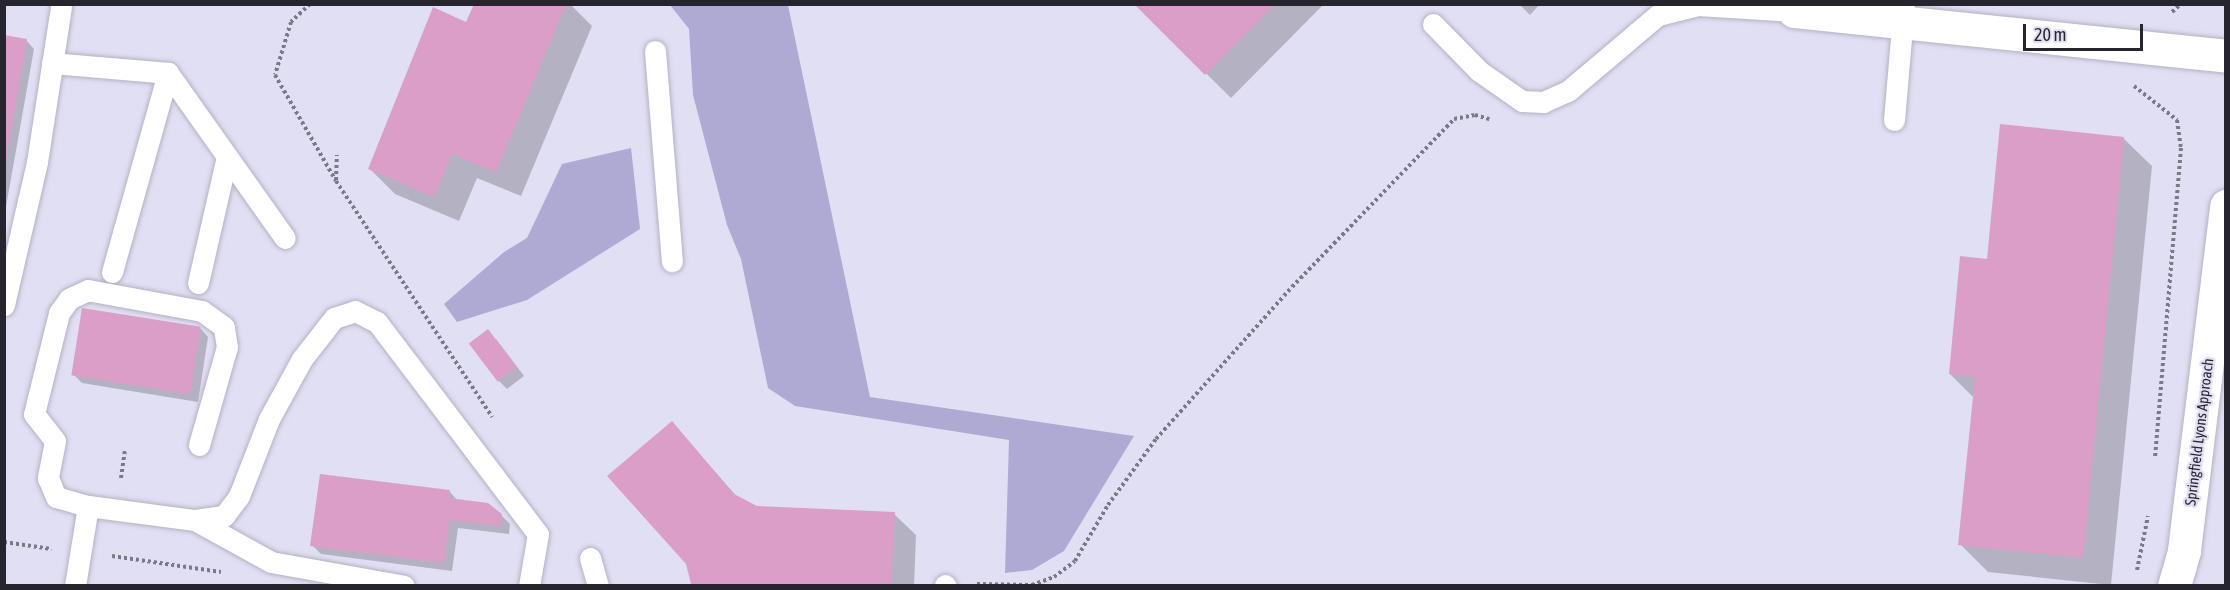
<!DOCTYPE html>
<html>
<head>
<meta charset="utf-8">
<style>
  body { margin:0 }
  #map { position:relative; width:2230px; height:590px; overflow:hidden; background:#e1dff3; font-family:"Asap Condensed",sans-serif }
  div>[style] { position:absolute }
  .green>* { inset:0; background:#afaad3 }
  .shadow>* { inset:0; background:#0003 }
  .building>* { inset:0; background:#db9ec8; transform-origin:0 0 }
  .path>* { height:4px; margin-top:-2px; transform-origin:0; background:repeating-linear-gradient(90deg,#7b7987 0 3px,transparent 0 6px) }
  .roads { filter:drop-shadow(0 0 2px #b4b1c5) drop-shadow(0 0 2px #b4b1c5) }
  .service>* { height:21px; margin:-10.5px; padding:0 10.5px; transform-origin:10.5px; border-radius:10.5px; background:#fff }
  .minor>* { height:33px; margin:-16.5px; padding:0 16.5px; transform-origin:16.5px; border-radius:16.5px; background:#fff }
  span { translate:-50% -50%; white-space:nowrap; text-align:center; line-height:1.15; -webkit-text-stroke:4.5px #e1dff3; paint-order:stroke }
  .street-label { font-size:15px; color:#26252d }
  .frame { position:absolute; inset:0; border:6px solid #26252d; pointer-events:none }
  .scale { position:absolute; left:2023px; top:24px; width:120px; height:27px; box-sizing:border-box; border:3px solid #26252d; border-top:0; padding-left:8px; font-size:18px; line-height:21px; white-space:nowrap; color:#26252d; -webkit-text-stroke:4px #e1dff3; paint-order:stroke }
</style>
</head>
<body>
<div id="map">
  <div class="green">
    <i style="clip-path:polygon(670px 5px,788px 5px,870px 397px,1134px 436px,1064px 551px,1032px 570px,1005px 573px,1009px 440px,795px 406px,768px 388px,741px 259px,727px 225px,693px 95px,689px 29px)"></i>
    <i style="clip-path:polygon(631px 148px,640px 229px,527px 300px,457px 322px,444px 304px,504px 252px,527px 238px,562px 164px)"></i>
  </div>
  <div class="shadow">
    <i style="clip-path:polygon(476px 4px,570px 4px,592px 26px,521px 196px,477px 178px,459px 221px,395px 194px,370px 169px,467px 24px)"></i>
    <i style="clip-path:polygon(1136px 4px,1324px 4px,1231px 98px)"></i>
    <i style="clip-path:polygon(1519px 4px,1540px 4px,1530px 15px)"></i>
    <i style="clip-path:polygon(4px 36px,26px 40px,34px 49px,4px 218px)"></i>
    <i style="clip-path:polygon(2124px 139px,2152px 166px,2111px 585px,1988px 572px,1960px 544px,1974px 398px,1950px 374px,1988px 261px)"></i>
    <i style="clip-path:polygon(200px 328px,208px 337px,198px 402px,82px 383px,73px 374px)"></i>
    <i style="clip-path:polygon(496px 339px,524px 376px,507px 389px,499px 381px)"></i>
    <i style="clip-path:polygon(672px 423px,739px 499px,757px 508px,894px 514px,916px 535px,914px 586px,695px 586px)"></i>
    <i style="clip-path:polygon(450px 492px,458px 501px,501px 515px,510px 524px,509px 534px,458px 528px,452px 571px,321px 554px,312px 545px)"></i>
  </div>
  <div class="building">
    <i style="clip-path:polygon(474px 4px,566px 4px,496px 172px,452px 154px,434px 197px,368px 169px,433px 7px,466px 22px)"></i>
    <i style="clip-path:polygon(1134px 4px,1275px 4px,1205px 75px)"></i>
    <i style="clip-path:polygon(4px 35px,27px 39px,6px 158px,4px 158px)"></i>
    <i style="clip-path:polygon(2000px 124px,2124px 137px,2083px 558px,1958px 545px,1975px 377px,1949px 374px,1960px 256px,1987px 259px)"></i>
    <i style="left:82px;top:308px;width:120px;height:68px;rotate:9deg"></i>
    <i style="left:488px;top:329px;width:48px;height:24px;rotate:53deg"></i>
    <i style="clip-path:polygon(672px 421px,734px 494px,757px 506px,895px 512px,891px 586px,691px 584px,686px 564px,607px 476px)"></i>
    <i style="clip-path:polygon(320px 474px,450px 490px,449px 498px,488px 503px,502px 514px,501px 526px,449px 520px,444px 563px,310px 546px)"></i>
  </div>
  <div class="path">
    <i style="left:310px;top:4px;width:26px;rotate:137deg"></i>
    <i style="left:291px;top:22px;width:55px;rotate:106.8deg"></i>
    <i style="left:275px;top:75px;width:122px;rotate:60.1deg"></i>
    <i style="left:336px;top:181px;width:283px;rotate:56.5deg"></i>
    <i style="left:2172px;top:12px;width:12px;rotate:-42deg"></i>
    <i style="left:2134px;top:86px;width:55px;rotate:38.3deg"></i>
    <i style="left:2177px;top:120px;width:28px;rotate:82deg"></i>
    <i style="left:2181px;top:148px;width:311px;rotate:94.8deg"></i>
    <i style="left:336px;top:180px;width:25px;rotate:-88deg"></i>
    <i style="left:121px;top:478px;width:28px;rotate:-82deg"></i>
    <i style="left:4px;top:542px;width:48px;rotate:8.5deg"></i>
    <i style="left:112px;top:556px;width:110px;rotate:8.4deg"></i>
    <i style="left:2137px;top:570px;width:55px;rotate:-78.5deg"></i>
    <i style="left:977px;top:584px;width:55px;rotate:1deg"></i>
    <i style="left:1032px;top:585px;width:23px;rotate:-20deg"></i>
    <i style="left:1054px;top:577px;width:26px;rotate:-37deg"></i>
    <i style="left:1075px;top:561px;width:65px;rotate:-59.5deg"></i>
    <i style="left:1108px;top:505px;width:82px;rotate:-54deg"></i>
    <i style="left:1156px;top:439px;width:204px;rotate:-48.2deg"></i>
    <i style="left:1292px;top:287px;width:233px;rotate:-46deg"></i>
    <i style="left:1454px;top:119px;width:21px;rotate:-11deg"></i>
    <i style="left:1475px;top:115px;width:15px;rotate:16deg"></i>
  </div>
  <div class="roads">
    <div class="service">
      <i style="left:1433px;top:24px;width:66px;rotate:45.6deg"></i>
      <i style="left:1479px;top:71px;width:52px;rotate:34.9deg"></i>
      <i style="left:1522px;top:101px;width:21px;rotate:3deg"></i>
      <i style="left:1543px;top:102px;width:27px;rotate:-24deg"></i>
      <i style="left:1568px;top:91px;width:118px;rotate:-40.2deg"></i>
      <i style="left:1658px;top:15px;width:41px;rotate:-14deg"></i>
      <i style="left:1698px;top:5px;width:96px;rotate:3.6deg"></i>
      <i style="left:655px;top:51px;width:211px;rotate:85.4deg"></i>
      <i style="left:52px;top:63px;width:116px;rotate:4.9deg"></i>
      <i style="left:168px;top:73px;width:202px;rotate:54.7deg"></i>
      <i style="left:1894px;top:120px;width:116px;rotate:-85.1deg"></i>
      <i style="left:112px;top:272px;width:207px;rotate:-74.3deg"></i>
      <i style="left:198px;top:283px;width:130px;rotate:-77.1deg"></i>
      <i style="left:4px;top:305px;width:147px;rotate:-77deg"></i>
      <i style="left:37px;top:162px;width:157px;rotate:-81.2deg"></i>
      <i style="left:199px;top:445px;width:102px;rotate:-74.1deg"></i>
      <i style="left:227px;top:347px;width:20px;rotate:-99deg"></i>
      <i style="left:224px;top:327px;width:27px;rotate:-144deg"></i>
      <i style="left:202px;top:311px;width:116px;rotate:-169.6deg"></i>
      <i style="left:88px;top:290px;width:21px;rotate:155deg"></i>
      <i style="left:69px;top:299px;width:17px;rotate:126deg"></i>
      <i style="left:59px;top:313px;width:104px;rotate:103.9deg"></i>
      <i style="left:34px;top:414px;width:34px;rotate:52deg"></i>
      <i style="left:55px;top:441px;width:38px;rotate:101deg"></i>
      <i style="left:48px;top:478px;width:21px;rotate:67deg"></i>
      <i style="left:56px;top:497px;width:33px;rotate:16deg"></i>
      <i style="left:88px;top:506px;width:108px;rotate:7.5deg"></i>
      <i style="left:195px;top:520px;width:29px;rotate:-8deg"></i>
      <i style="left:224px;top:516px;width:25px;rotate:-53deg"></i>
      <i style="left:239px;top:496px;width:83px;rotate:-68.7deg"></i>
      <i style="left:269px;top:419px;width:68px;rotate:-61.2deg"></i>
      <i style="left:302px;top:359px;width:52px;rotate:-52deg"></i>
      <i style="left:334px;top:318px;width:22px;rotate:-18deg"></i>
      <i style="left:355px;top:311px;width:25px;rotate:27deg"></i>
      <i style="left:377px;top:322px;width:266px;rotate:52.8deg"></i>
      <i style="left:538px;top:534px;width:53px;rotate:99.8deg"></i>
      <i style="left:195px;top:520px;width:87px;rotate:28.9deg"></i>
      <i style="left:271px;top:562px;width:135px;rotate:10.2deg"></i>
      <i style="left:590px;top:558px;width:29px;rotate:74deg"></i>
      <i style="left:945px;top:585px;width:1px;rotate:45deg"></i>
      <i style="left:75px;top:586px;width:81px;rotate:-80.8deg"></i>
    </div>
    <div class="minor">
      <i style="left:1794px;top:11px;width:434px;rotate:5.9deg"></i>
      <i style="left:2174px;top:586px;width:37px;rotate:-74deg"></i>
      <i style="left:2184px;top:550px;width:347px;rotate:-83deg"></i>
    </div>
  </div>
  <div class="street-label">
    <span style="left:2199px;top:432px;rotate:-83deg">Springfield Lyons Approach</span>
  </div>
  <div class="frame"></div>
  <div class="scale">20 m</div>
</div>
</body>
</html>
